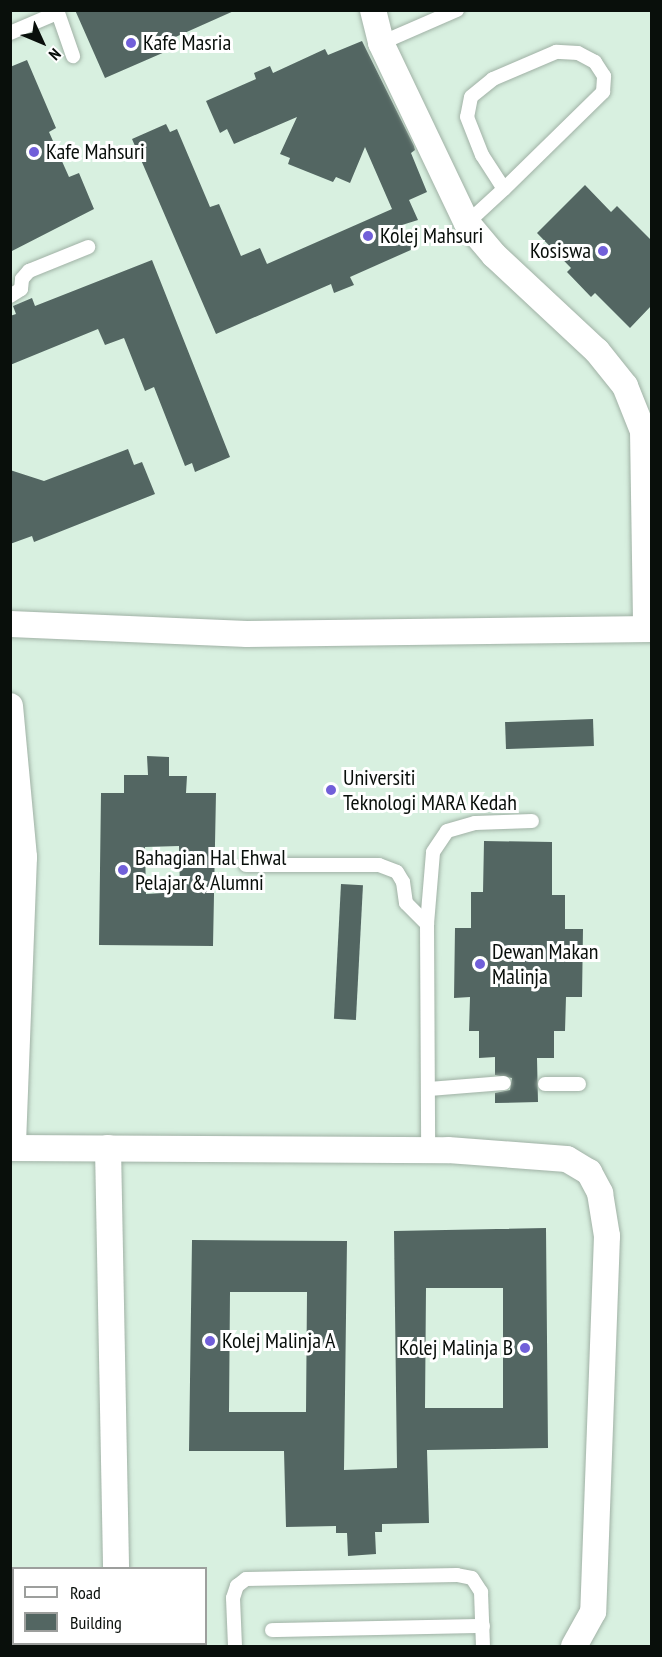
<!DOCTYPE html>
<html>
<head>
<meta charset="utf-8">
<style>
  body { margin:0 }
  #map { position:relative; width:662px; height:1657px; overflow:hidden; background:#ebfdf0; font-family:"PT Sans Narrow",sans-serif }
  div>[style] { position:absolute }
  .built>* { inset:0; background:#d8f0e0 }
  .building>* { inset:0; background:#536662; transform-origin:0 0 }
  .roads { filter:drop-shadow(0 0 2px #a0b1a5) drop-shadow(0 0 2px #a0b1a5) }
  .service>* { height:14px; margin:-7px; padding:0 7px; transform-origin:7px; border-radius:7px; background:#fff }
  .minor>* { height:26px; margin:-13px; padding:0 13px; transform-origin:13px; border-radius:13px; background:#fff }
  .dots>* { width:16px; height:16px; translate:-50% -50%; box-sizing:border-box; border:3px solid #fff; border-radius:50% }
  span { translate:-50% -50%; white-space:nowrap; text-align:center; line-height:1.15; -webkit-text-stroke:6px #fff; paint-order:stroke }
  .poi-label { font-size:22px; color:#090f0b }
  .left { translate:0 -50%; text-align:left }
  .right { translate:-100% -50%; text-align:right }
  .frame { position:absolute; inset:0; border:12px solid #090f0b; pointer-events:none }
  .legend { position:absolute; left:12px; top:1567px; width:195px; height:78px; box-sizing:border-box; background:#fff; border:2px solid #9d9f9d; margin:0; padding:8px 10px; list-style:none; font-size:18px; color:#090f0b }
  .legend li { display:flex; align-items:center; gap:12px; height:30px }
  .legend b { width:30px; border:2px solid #9d9f9d }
  .north { position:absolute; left:12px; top:12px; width:60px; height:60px; -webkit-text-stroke:4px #fff; paint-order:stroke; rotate:134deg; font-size:16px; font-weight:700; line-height:24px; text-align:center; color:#090f0b }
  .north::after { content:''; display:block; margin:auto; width:21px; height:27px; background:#090f0b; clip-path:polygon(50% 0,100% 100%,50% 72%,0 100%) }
</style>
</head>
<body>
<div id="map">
  <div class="built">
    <i style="clip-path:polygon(evenodd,11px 11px,651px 11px,651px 1646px,11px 1646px,11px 11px,14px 1568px,206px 1568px,206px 1644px,14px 1644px,14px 1568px)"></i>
  </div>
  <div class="building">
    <i style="clip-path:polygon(75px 10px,236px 10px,171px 39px,174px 48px,105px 78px)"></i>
    <i style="clip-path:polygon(362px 41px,414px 146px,415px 150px,411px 153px,427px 192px,409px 200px,418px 220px,402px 225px,413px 249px,350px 277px,354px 285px,334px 293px,331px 284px,216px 334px,132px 139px,166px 124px,170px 132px,177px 129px,210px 207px,219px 204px,241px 256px,260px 248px,267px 264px,392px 209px,365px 147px,350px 183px,336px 177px,333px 182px,288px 164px,290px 158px,280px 154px,297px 117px,234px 144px,227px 129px,220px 133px,206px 101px,256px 79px,254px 73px,270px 66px,273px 73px,325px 49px,328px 55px)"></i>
    <i style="clip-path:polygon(27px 60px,56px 128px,49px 132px,69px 177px,79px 173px,94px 209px,10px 252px,10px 67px)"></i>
    <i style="clip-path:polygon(585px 185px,611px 212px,617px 206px,651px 240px,651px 306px,630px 328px,595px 293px,591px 297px,567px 272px,571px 268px,537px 233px)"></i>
    <i style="clip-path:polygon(152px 260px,230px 457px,195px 472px,192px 463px,185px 466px,154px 387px,145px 391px,124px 338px,105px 345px,98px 329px,10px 365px,10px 316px,16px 314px,13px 306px,32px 298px,35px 306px)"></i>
    <i style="clip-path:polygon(128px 449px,134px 465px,142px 462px,155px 494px,34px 542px,32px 536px,10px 544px,10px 470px,44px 481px)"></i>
    <i style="left:593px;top:719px;width:27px;height:88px;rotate:88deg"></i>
    <i style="clip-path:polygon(evenodd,147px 756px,169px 757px,169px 776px,187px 776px,186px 793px,216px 793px,213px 946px,99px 945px,101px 793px,124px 793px,124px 775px,148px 775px,147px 756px,179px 846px,180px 892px,146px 894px,145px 847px,179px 846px)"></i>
    <i style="clip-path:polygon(484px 841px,552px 842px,552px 895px,565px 895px,565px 929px,583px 929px,582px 997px,566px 997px,565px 1031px,554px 1031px,554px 1058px,537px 1058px,538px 1102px,495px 1103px,495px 1093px,510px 1090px,512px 1078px,495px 1075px,495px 1057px,479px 1058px,479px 1031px,469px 1031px,470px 997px,454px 998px,455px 928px,471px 928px,471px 892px,483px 892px)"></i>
    <i style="left:341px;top:884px;width:22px;height:135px;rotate:3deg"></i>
    <i style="clip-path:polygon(evenodd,546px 1228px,548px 1448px,427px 1450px,429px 1523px,382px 1524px,382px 1532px,375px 1532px,376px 1554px,348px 1556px,347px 1533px,336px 1533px,336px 1526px,286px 1527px,284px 1451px,189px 1451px,192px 1240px,347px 1241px,344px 1470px,397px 1468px,394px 1231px,546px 1228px,426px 1288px,503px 1288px,503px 1408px,425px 1408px,426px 1288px,546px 1228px,230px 1292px,307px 1292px,306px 1412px,229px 1412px,230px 1292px)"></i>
  </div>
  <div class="roads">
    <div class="service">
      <i style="left:57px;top:10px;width:49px;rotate:70.8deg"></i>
      <i style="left:10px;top:33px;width:51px;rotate:-23.1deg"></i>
      <i style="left:381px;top:43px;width:83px;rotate:-23.5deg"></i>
      <i style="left:467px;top:223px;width:50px;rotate:-42.6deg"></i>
      <i style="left:504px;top:189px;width:139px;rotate:-44.4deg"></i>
      <i style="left:603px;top:92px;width:16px;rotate:-86deg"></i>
      <i style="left:604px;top:76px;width:17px;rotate:-123deg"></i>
      <i style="left:595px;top:62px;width:19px;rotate:-152deg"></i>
      <i style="left:578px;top:53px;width:22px;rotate:-177deg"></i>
      <i style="left:556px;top:52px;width:69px;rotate:156.8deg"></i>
      <i style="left:493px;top:79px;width:28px;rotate:141deg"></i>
      <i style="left:471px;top:97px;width:20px;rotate:101deg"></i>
      <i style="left:467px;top:117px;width:41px;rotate:68.5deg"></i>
      <i style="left:482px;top:155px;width:40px;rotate:57.1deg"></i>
      <i style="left:10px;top:296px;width:13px;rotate:-32deg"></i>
      <i style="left:21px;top:289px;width:10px;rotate:-84deg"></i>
      <i style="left:22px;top:279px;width:11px;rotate:-49deg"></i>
      <i style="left:29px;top:271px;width:64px;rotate:-22.1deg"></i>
      <i style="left:246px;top:865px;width:133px"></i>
      <i style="left:379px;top:865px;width:19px;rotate:21deg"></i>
      <i style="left:397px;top:872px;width:12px;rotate:59deg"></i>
      <i style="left:403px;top:882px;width:21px;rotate:82deg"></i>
      <i style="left:406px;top:903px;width:30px;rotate:45deg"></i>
      <i style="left:427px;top:924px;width:226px;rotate:89.7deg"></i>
      <i style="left:427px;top:924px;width:72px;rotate:-85.2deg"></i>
      <i style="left:433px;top:852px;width:25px;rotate:-56deg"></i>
      <i style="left:447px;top:831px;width:29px;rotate:-16deg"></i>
      <i style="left:475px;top:823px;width:57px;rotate:-2deg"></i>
      <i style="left:545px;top:1084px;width:34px"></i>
      <i style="left:429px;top:1089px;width:75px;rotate:-4.6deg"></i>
      <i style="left:272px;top:1630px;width:211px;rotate:-1.1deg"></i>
      <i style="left:235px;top:1646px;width:48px;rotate:-92.4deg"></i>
      <i style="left:233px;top:1598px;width:13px;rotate:-72deg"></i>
      <i style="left:237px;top:1586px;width:11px;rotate:-38deg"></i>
      <i style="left:246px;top:1579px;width:211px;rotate:-1.1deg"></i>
      <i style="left:457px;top:1575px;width:15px;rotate:11deg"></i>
      <i style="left:472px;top:1578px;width:17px;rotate:57deg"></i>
      <i style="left:481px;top:1592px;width:54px;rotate:87.9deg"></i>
    </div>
    <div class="minor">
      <i style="left:373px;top:10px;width:34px;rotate:76deg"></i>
      <i style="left:381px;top:43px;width:199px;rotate:64.5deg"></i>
      <i style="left:467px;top:223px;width:42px;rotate:49.8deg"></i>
      <i style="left:494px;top:255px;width:141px;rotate:43deg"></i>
      <i style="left:597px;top:351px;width:45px;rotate:51.3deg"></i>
      <i style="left:625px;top:386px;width:48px;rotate:68.2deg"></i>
      <i style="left:643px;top:431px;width:198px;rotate:89.1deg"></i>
      <i style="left:10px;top:624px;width:237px;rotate:2.4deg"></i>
      <i style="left:247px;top:634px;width:405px;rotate:-0.7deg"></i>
      <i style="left:10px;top:706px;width:152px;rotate:84.7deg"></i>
      <i style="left:24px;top:857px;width:291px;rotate:92.2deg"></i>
      <i style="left:10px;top:1148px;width:438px;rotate:0.3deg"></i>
      <i style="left:448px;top:1150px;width:119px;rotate:4.3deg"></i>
      <i style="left:567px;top:1159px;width:26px;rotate:31deg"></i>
      <i style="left:589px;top:1172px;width:24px;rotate:62deg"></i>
      <i style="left:600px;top:1193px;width:44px;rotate:80.8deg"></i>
      <i style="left:607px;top:1236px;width:376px;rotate:92.1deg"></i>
      <i style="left:593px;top:1612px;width:39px;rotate:119deg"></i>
      <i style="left:108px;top:1148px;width:420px;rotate:88.9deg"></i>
      <i style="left:126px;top:1644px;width:4px;rotate:34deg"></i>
    </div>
  </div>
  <div class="dots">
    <i style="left:131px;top:43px;background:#715fd9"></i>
    <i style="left:34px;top:152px;background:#715fd9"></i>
    <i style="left:368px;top:236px;background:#715fd9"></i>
    <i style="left:603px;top:251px;background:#715fd9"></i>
    <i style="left:331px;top:790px;background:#715fd9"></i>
    <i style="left:123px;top:870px;background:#715fd9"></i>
    <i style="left:480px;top:964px;background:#715fd9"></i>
    <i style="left:210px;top:1341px;background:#715fd9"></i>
    <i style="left:525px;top:1348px;background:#715fd9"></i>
  </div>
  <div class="poi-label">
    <span class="left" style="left:143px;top:43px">Kafe Masria</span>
    <span class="left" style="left:46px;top:152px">Kafe Mahsuri</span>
    <span class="left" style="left:380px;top:236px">Kolej Mahsuri</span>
    <span class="right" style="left:591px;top:251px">Kosiswa</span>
    <span class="left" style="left:343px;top:790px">Universiti<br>Teknologi MARA Kedah</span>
    <span class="left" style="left:135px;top:870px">Bahagian Hal Ehwal<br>Pelajar &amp; Alumni</span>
    <span class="left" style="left:492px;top:964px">Dewan Makan<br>Malinja</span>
    <span class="left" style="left:222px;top:1341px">Kolej Malinja A</span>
    <span class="right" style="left:513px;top:1348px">Kolej Malinja B</span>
  </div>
  <div class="frame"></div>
  <ul class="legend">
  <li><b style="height:8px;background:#fff"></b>Road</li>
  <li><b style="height:16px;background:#536662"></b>Building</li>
  </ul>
  <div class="north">N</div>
</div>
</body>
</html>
